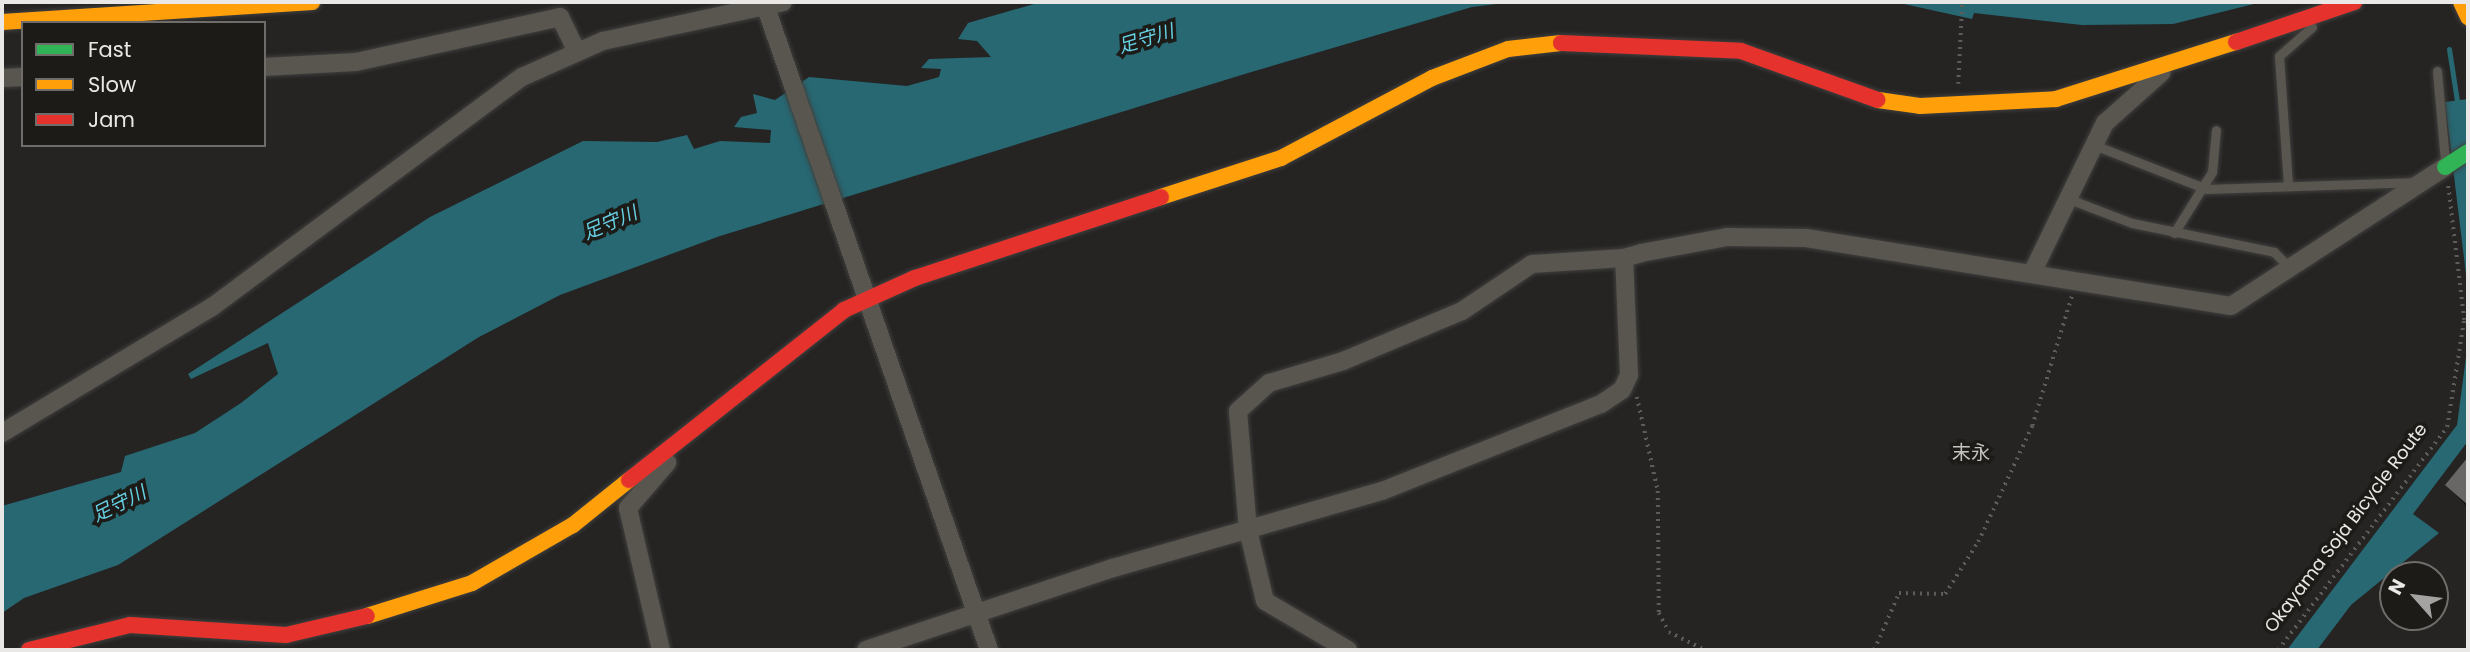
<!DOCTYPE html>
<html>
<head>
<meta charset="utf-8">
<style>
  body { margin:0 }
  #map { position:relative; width:2470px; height:652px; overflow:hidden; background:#252423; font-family:Poppins,"Noto Sans JP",sans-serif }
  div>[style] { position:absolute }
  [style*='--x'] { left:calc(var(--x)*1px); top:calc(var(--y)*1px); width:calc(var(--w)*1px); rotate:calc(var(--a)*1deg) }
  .water>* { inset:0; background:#276872 }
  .shadow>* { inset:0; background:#0007 }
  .stream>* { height:5px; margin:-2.5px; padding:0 2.5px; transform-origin:2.5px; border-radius:2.5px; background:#276872 }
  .building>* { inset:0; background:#686766 }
  .path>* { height:3.5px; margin-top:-1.75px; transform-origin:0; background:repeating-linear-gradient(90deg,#5e5c58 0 2px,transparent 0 7px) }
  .roads { filter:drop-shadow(0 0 2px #403f3e) drop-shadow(0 0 2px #403f3e) }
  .lane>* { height:9px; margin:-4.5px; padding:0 4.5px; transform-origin:4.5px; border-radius:4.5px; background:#595650 }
  .street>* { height:18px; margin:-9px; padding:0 9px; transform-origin:9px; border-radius:9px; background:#595650 }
  .fast>* { height:16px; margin:-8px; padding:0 8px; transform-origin:8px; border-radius:8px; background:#30b455 }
  .slow>* { height:16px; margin:-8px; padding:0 8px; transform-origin:8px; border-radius:8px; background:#ff9f0a }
  .jam>* { height:16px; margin:-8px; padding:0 8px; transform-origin:8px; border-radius:8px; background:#e5322d }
  span { translate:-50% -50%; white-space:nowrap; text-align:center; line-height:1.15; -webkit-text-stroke:7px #1c1b18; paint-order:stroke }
  .street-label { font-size:18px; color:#e9e8e6 }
  .water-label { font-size:19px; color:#66d1e4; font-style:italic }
  .neighbourhood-label { font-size:19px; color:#c4c3bf }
  .frame { position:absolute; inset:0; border:4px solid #e9e8e6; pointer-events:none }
  .legend { position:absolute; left:21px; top:21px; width:245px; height:126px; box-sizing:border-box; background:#1c1b18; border:2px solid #6e6d6a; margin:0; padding:9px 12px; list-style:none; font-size:21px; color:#e9e8e6 }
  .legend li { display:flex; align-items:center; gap:14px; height:35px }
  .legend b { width:35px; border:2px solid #6e6d6a }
  .north { position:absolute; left:2379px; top:561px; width:70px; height:70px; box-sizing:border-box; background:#1c1b18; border:2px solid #6e6d6a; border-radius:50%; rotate:298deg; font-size:19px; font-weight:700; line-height:28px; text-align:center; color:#e9e8e6 }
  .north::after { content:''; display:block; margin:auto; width:24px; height:32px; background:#a4a3a2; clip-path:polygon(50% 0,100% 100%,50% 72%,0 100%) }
</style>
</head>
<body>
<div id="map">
  <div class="water">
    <i style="clip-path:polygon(1041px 2px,1513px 2px,1472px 7px,1248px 73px,720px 236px,560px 295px,479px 337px,118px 565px,24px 598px,2px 613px,2px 506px,121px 472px,125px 456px,195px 433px,241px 403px,278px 374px,268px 343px,191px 379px,188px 374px,430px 217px,583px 141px,657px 142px,687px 135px,694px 149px,720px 141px,770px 143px,771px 130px,734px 127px,741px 117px,757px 113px,753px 94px,775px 100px,809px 77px,907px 86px,939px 77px,941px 69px,921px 68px,929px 59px,991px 57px,977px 41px,958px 39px,968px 23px)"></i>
    <i style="clip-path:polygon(1895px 2px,2262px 2px,2173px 24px,2082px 25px,1974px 13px,1972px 19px)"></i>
    <i style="clip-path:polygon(2468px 99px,2468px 291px,2445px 102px)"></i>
    <i style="clip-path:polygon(2468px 342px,2468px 441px,2413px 514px,2439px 533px,2351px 605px,2317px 650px,2287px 650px,2457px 425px)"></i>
  </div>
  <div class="shadow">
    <i style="clip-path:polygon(2468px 460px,2468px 508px,2447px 485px)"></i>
  </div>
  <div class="stream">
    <i style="--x:2449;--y:49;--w:59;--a:81.2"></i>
  </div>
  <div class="building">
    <i style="clip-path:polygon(2468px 457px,2468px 505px,2445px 485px)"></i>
  </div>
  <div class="path">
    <i style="--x:1958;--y:84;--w:82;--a:-87.2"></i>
    <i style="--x:1637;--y:397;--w:96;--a:77.4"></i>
    <i style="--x:1658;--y:491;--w:122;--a:89.5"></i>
    <i style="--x:1659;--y:613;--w:21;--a:62"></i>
    <i style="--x:1669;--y:632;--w:40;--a:26.6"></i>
    <i style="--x:1874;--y:650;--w:62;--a:-66.3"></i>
    <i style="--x:1899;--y:593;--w:46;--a:1.2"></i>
    <i style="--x:1945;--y:594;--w:62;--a:-57.6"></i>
    <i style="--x:1978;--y:542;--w:128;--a:-65"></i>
    <i style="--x:2032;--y:426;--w:137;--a:-73"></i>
    <i style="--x:2278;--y:650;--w:280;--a:-52.8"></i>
    <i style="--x:2447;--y:427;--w:108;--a:-81"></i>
    <i style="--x:2464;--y:320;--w:135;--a:-96.8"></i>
  </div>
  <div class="roads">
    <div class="lane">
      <i style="--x:2437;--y:71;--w:90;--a:84.9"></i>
      <i style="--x:2094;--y:145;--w:121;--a:21.3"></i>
      <i style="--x:2207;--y:189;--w:213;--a:-1.9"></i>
      <i style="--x:2288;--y:185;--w:129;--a:-94"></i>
      <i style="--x:2279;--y:56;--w:44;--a:-41.3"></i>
      <i style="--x:2069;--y:199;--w:67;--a:20.9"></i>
      <i style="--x:2132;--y:223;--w:145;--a:11.5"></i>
      <i style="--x:2274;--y:252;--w:23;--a:45"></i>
      <i style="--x:2174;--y:233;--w:72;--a:-58.1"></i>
      <i style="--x:2212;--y:172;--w:42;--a:-84.6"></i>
    </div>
    <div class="street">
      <i style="--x:764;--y:2;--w:686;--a:70.85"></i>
      <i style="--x:264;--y:67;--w:92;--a:-3.1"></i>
      <i style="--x:356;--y:62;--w:209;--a:-12.4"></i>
      <i style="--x:560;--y:17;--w:39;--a:64"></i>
      <i style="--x:2;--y:78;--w:21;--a:-3"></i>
      <i style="--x:2033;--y:271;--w:165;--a:-64.1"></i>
      <i style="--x:2105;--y:123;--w:76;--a:-41.8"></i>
      <i style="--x:2;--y:433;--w:245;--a:-31"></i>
      <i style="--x:212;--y:307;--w:386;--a:-36.6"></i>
      <i style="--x:522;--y:77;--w:89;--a:-24"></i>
      <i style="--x:603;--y:41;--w:184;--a:-12.2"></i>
      <i style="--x:661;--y:650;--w:146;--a:-103.1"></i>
      <i style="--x:628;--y:508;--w:60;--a:-49.1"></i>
      <i style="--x:866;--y:650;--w:260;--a:-18.4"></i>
      <i style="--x:1113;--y:568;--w:280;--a:-16"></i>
      <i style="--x:1382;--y:491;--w:236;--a:-21.7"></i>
      <i style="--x:1601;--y:404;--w:25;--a:-34"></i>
      <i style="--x:1622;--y:390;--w:17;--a:-65"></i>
      <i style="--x:1629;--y:375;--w:117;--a:-92.4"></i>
      <i style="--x:1624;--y:258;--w:18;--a:-16"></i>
      <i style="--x:1641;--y:253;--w:87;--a:-10.5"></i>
      <i style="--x:1727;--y:237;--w:79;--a:0.7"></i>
      <i style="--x:1806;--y:238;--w:430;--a:9.1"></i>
      <i style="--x:2231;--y:306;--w:255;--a:-33"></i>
      <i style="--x:1348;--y:650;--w:96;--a:-149.4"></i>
      <i style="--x:1265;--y:601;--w:73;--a:-103.5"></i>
      <i style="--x:1248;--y:530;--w:119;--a:-94.8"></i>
      <i style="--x:1238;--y:411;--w:42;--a:-42.1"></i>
      <i style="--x:1269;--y:383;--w:77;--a:-16.6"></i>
      <i style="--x:1343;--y:361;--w:129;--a:-22.8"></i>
      <i style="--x:1462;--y:311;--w:84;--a:-33.9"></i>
      <i style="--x:1532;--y:264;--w:92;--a:-3.7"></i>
    </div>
    <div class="fast">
      <i style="--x:2445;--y:167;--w:27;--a:-33"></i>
    </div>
    <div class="slow">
      <i style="--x:2461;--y:2;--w:17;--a:65"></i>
      <i style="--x:2;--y:22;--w:311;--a:-3.7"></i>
      <i style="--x:1878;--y:100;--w:42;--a:8.1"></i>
      <i style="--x:1920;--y:106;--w:136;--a:-2.9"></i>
      <i style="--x:2056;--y:99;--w:189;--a:-17.6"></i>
      <i style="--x:1161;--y:197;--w:126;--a:-18"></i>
      <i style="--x:1281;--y:158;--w:171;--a:-27.9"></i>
      <i style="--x:1432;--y:78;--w:81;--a:-20.9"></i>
      <i style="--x:1508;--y:49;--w:53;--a:-6.5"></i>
      <i style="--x:367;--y:616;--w:110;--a:-17.4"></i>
      <i style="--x:472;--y:583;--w:116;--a:-29.9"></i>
      <i style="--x:573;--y:525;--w:72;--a:-38.8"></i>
    </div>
    <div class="jam">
      <i style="--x:2236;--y:42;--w:125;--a:-18.7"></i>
      <i style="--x:1561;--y:43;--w:180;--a:2.5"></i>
      <i style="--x:1741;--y:51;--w:145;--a:19.7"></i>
      <i style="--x:629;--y:480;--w:274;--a:-38.3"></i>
      <i style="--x:844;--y:310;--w:78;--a:-24.3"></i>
      <i style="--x:915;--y:278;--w:259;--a:-18.2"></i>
      <i style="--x:29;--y:650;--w:104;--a:-13.9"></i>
      <i style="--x:130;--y:625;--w:156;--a:3.7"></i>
      <i style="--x:286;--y:635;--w:83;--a:-13.2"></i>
    </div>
  </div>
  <div class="street-label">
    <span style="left:2346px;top:528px;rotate:-53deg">Okayama Soja Bicycle Route</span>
  </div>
  <div class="water-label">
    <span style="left:1146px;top:39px;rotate:-17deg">足守川</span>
    <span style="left:610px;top:223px;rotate:-23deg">足守川</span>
    <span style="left:119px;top:504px;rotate:-26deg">足守川</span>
  </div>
  <div class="neighbourhood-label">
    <span style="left:1971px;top:453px">末永</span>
  </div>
  <div class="frame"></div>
  <ul class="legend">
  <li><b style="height:9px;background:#30b455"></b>Fast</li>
  <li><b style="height:9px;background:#ff9f0a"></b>Slow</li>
  <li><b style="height:9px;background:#e5322d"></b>Jam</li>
  </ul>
  <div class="north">N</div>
</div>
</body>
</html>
